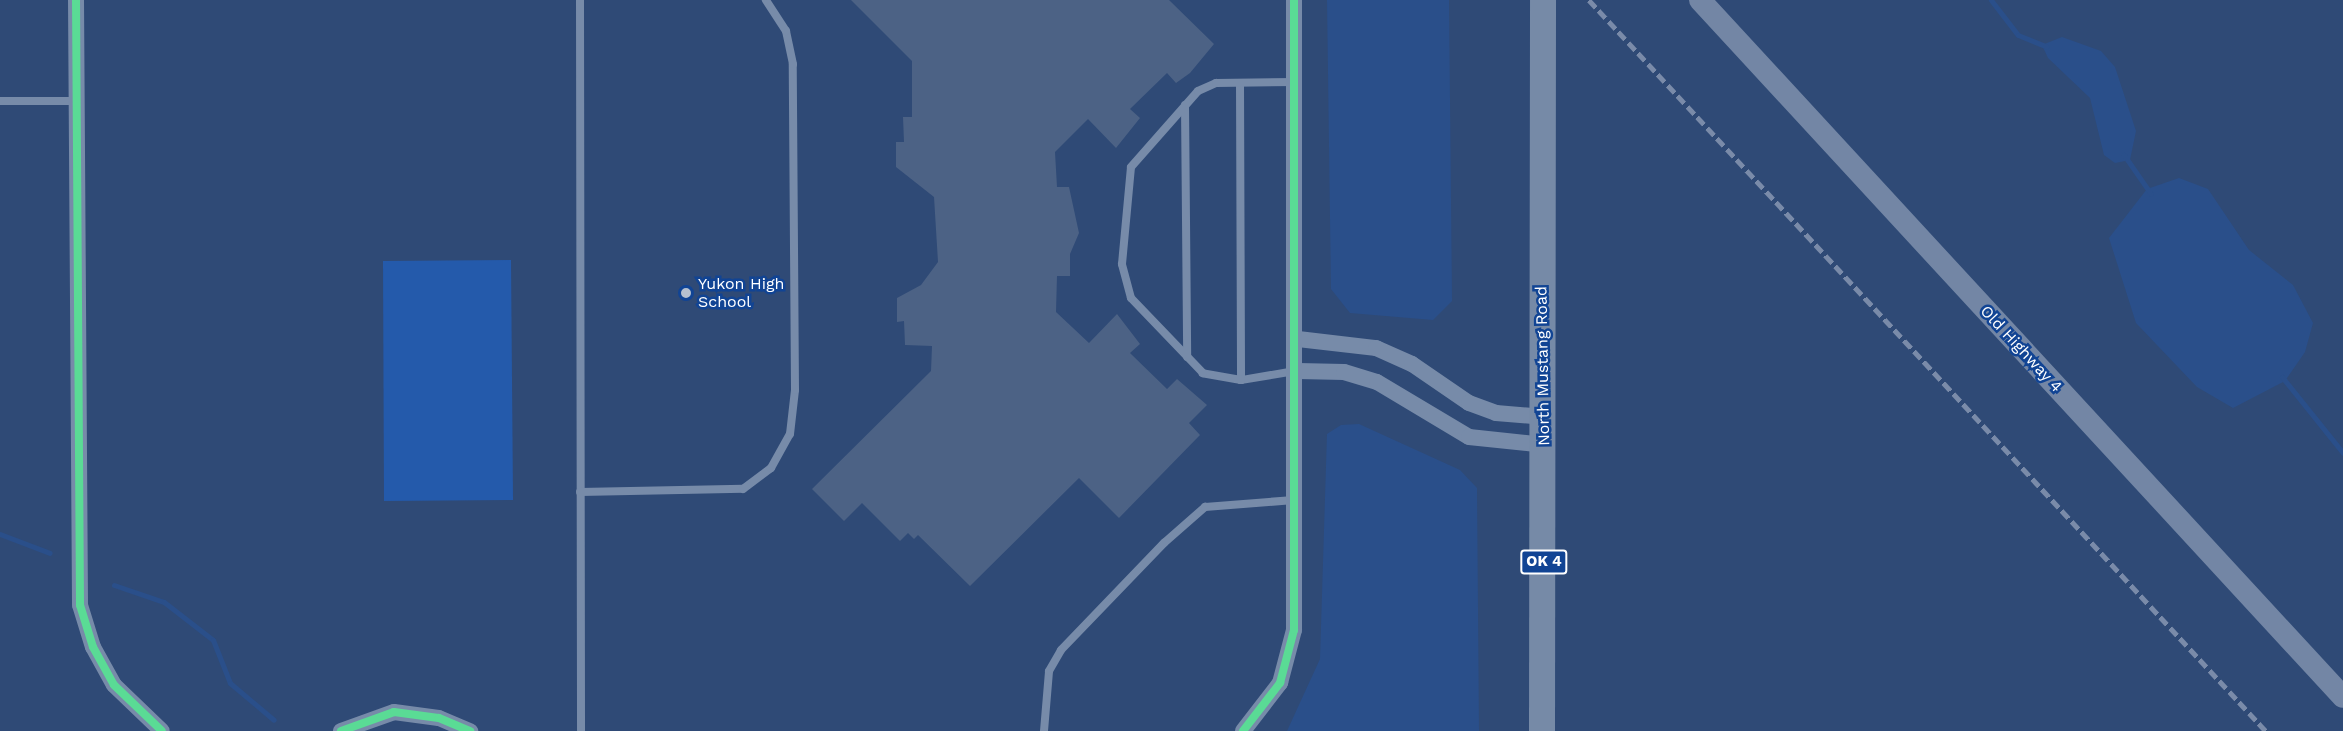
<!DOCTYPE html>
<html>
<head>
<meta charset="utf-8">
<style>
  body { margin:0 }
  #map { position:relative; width:2343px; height:731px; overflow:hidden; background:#2f4a76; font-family:"Work Sans",sans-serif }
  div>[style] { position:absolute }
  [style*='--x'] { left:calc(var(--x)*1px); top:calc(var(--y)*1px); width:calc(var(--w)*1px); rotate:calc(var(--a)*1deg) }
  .green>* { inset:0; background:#245aab }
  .water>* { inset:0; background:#2a4f8a }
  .stream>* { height:5px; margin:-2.5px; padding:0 2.5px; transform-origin:2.5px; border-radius:2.5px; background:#2a4f8a }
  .building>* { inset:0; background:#4c6285 }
  .lane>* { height:8px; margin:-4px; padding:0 4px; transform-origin:4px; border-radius:4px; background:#778ba9 }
  .street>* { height:16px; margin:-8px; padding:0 8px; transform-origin:8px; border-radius:8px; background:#778ba9 }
  .secondary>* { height:22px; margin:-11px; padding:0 11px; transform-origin:11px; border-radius:11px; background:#7386a5 }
  .primary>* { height:26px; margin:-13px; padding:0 13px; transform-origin:13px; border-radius:13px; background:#768aa7 }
  .rail>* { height:4.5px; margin-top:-2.25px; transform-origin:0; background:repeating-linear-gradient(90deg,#7a8ba9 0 10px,transparent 0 14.5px) }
  .cycleway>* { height:8px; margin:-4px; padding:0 4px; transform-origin:4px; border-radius:4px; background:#5adb95 }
  .dots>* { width:16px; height:16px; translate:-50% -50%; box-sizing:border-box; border:3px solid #114494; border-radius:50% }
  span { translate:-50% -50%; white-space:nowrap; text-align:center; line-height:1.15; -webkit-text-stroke:5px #114494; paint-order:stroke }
  .shield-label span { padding:2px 4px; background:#114494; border:2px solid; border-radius:4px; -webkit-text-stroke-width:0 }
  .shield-label { font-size:15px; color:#fff; font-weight:700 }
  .poi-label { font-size:16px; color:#fff }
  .left { translate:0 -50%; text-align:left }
  .street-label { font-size:16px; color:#fff }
</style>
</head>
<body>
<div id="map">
  <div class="green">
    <i style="clip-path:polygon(511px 260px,513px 500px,384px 501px,383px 261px)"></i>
  </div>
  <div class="water">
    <i style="clip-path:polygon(1327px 0,1449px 0,1452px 301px,1433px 320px,1350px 313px,1331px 289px)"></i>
    <i style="clip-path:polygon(2062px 37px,2101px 51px,2115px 67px,2136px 131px,2130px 160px,2115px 163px,2104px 155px,2090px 98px,2048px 58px,2042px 45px)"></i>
    <i style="clip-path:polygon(2179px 178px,2208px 189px,2249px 250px,2293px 285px,2313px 323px,2305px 352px,2285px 381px,2233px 408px,2197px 387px,2136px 323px,2109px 238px,2147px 189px)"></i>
    <i style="clip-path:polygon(1359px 424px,1460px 470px,1477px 488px,1479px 731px,1287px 731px,1320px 659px,1327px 434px,1341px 425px)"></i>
  </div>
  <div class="stream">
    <i style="--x:1991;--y:0;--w:44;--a:52.4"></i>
    <i style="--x:2018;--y:35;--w:31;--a:22"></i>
    <i style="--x:2124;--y:155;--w:47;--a:55.3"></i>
    <i style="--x:2282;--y:377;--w:97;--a:51.2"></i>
    <i style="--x:0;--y:534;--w:53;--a:20.8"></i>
    <i style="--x:114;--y:585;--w:53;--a:18.8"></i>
    <i style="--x:164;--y:602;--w:62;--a:37.8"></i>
    <i style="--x:213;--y:640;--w:46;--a:68.4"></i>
    <i style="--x:230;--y:683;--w:57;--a:40.1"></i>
  </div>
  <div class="building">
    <i style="clip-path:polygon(851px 0,1169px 0,1214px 44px,1190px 73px,1176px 83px,1167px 73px,1130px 109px,1140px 118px,1116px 148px,1088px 119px,1055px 152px,1057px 187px,1069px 187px,1079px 233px,1070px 254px,1070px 276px,1057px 276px,1056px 312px,1089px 343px,1117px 314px,1140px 344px,1130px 353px,1167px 389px,1177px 379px,1207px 405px,1189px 423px,1200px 435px,1119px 518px,1079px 478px,970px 586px,918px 535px,914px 539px,908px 533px,900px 541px,862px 503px,844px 521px,812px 489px,931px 371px,932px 346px,905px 345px,904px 321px,897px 322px,897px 298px,921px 285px,938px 262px,934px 197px,896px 167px,896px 142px,904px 142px,903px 117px,912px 117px,912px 61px)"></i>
  </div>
  <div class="lane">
    <i style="--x:580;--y:0;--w:731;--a:89.92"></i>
    <i style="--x:1240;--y:83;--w:297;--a:89.8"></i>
    <i style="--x:0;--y:101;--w:76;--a:0"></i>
    <i style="--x:1185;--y:105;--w:252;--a:89.5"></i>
    <i style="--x:1295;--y:371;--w:55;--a:170.5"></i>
    <i style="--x:1241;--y:380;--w:39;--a:-170"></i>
    <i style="--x:1203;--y:373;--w:104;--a:-133.8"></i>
    <i style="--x:1131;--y:298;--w:35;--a:-105"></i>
    <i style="--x:1122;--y:264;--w:97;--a:-84.7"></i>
    <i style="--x:1131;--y:167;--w:101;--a:-48.6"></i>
    <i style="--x:1198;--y:91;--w:20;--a:-24"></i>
    <i style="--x:1216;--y:83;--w:79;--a:-0.7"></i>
    <i style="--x:580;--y:492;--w:163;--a:-1.1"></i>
    <i style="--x:743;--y:489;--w:35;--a:-37"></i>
    <i style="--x:771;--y:468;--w:39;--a:-61"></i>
    <i style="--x:790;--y:434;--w:44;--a:-83.5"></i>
    <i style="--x:795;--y:390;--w:326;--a:-90.4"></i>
    <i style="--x:793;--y:64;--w:34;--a:-102"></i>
    <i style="--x:786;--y:31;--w:37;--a:-123"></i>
    <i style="--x:1044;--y:731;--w:60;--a:-85.2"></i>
    <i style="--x:1049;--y:671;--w:24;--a:-60"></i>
    <i style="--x:1061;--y:650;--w:149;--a:-46.1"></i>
    <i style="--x:1164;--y:543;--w:55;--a:-41.3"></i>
    <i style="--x:1205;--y:507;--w:89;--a:-4.5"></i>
  </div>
  <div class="street">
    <i style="--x:76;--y:0;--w:605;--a:89.62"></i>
    <i style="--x:80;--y:605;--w:44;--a:72.8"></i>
    <i style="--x:93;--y:647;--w:43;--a:61.1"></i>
    <i style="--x:114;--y:685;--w:66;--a:43.8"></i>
    <i style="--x:1298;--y:339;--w:79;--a:6.6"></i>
    <i style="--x:1376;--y:348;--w:39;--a:24"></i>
    <i style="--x:1412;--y:364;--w:69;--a:34.4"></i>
    <i style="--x:1469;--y:403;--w:29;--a:20"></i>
    <i style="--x:1496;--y:413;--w:49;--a:4.7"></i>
    <i style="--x:1298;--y:371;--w:46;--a:1.2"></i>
    <i style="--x:1344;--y:372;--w:34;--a:17"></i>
    <i style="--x:1377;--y:382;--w:107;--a:30.9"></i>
    <i style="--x:1469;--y:437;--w:76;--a:6"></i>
    <i style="--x:341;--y:731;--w:56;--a:-19.7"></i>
    <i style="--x:394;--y:712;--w:45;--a:7.6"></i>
    <i style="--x:439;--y:718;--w:34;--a:23"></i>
    <i style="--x:1243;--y:731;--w:61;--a:-52.4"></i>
    <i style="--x:1280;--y:683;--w:55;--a:-75.2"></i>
    <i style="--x:1294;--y:630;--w:630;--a:-90"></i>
  </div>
  <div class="secondary">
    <i style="--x:1700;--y:0;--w:948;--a:47.31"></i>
  </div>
  <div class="primary">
    <i style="--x:1542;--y:731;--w:731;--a:-89.92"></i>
  </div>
  <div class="rail">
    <i style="--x:1589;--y:0;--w:996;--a:47.2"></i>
  </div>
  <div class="cycleway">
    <i style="--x:76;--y:0;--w:605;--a:89.62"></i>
    <i style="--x:80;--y:605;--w:44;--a:72.8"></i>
    <i style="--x:93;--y:647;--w:43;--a:61.1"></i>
    <i style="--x:114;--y:685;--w:66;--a:43.8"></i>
    <i style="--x:341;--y:731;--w:56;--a:-19.7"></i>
    <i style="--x:394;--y:712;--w:45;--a:7.6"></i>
    <i style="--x:439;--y:718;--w:34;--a:23"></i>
    <i style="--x:1243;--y:731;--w:61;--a:-52.4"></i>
    <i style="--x:1280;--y:683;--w:55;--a:-75.2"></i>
    <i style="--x:1294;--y:630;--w:630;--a:-90"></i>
  </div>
  <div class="dots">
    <i style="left:686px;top:293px;background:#b6c0cf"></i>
  </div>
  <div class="shield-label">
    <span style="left:1544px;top:562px">OK 4</span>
  </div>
  <div class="poi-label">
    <span class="left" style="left:698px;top:293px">Yukon High<br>School</span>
  </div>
  <div class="street-label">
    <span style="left:2021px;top:349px;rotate:47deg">Old Highway 4</span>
    <span style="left:1543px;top:366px;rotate:-91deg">North Mustang Road</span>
  </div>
</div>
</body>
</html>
